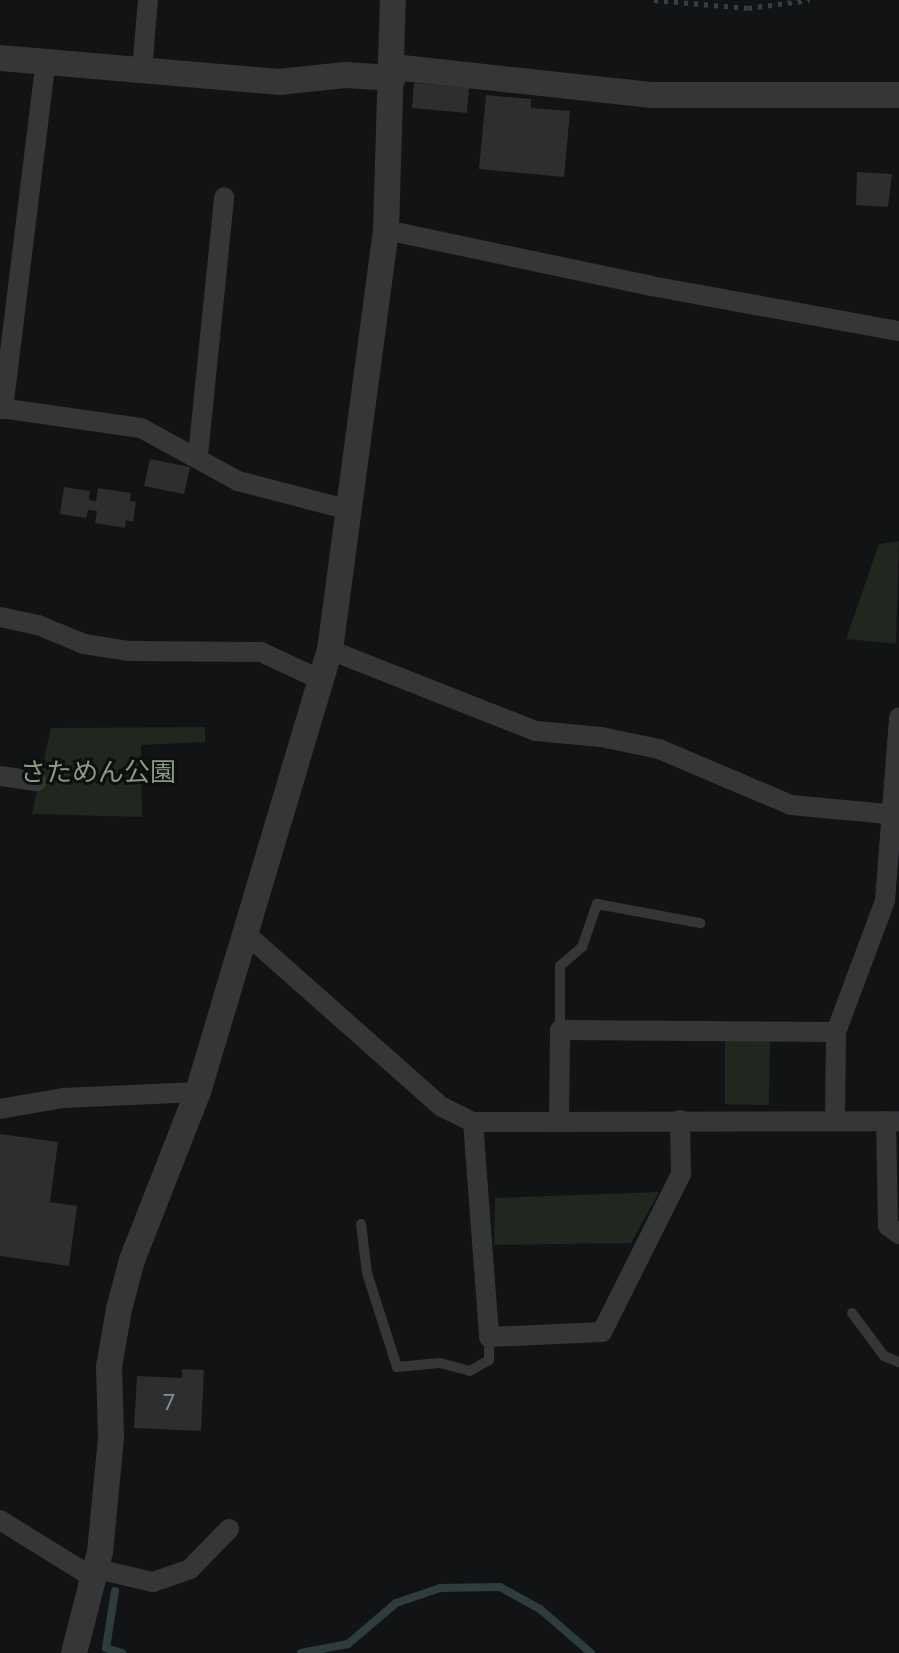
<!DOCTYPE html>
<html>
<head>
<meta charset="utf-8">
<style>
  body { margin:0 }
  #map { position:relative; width:899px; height:1653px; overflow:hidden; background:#121314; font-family:Roboto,"Noto Sans JP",sans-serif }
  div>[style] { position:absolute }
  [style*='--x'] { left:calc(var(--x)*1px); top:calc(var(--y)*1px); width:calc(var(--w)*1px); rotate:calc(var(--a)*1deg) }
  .green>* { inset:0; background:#21261f }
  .stream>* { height:8px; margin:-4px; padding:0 4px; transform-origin:4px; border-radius:4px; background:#2f3c3d }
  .building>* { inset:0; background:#2d2e30 }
  .path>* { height:5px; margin-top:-2.5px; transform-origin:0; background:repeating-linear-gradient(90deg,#3a3d3f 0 4px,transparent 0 10px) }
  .service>* { height:10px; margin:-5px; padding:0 5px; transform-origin:5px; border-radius:5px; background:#343638 }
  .minor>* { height:20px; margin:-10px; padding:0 10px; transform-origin:10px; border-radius:10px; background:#343638 }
  .tertiary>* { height:26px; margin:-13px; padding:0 13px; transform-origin:13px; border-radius:13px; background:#343638 }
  span { translate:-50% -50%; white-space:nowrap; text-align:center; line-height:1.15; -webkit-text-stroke:6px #0d0e0f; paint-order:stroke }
  .number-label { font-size:22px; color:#878f92 }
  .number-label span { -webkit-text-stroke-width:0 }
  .park-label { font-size:26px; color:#889c7e }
</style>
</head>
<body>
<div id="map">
  <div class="green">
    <i style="clip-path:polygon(899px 541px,896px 644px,846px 639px,879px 544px)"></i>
    <i style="clip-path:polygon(205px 727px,205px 742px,141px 745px,142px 817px,32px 814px,51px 728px)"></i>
    <i style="clip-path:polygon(725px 1040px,770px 1041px,769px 1105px,725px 1104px)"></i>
    <i style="clip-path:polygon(659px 1192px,631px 1243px,494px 1245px,495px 1198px)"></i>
  </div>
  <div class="stream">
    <i style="--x:115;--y:1591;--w:58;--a:99"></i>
    <i style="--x:106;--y:1648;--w:17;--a:17"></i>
    <i style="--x:301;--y:1653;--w:48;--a:-10.8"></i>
    <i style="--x:348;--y:1644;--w:63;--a:-40.5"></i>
    <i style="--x:396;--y:1603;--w:46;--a:-18.8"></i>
    <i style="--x:440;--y:1588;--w:60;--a:-1"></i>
    <i style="--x:500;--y:1587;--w:46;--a:28.8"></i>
    <i style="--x:540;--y:1609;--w:67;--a:40.8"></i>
  </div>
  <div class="building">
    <i style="clip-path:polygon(414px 83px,469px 88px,467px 113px,412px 108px)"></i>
    <i style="clip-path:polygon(486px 95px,531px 99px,531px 108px,570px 111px,564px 177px,479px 169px)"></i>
    <i style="clip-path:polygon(857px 172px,892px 174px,888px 207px,856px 205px)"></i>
    <i style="clip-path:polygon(150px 459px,190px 467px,184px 494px,144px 486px)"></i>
    <i style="clip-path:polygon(64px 487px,90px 491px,89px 500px,96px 501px,98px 488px,131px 493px,130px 501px,136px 502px,133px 522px,126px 520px,125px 528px,95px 523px,97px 511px,88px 510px,86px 518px,60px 514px)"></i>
    <i style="clip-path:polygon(0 1134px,58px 1142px,50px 1202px,77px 1206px,69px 1266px,0 1256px)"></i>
    <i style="clip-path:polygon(182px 1369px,204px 1370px,201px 1431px,134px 1428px,137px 1376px,182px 1378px)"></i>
  </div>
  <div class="path">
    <i style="--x:654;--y:0;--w:94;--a:4.9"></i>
    <i style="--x:748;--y:8;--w:62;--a:-7.5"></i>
  </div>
  <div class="service">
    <i style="--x:560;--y:1030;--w:64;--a:-90"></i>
    <i style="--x:560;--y:966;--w:29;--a:-41"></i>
    <i style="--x:582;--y:947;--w:46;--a:-70.8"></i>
    <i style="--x:597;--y:904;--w:105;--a:10.5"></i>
    <i style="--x:361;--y:1224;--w:49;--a:83"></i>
    <i style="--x:367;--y:1273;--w:99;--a:72.3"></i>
    <i style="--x:397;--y:1367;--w:43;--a:-5.3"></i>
    <i style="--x:440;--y:1363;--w:31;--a:15"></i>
    <i style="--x:470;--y:1371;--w:22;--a:-30"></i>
    <i style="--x:489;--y:1360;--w:23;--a:-90"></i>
    <i style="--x:852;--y:1313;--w:54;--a:53.3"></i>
    <i style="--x:884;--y:1356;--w:16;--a:22"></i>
  </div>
  <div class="minor">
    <i style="--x:142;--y:71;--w:71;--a:-85.2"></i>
    <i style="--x:386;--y:230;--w:271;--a:11.9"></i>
    <i style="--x:651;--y:286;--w:252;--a:10.3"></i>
    <i style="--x:0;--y:408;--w:142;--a:8.1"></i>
    <i style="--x:141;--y:428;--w:111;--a:28.7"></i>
    <i style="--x:238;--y:481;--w:115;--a:14.6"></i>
    <i style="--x:3;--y:409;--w:351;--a:-83"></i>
    <i style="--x:198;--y:455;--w:259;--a:-84.2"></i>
    <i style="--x:0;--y:617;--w:39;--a:12"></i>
    <i style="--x:38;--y:625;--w:50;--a:22.4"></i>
    <i style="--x:84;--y:644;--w:46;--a:8.8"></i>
    <i style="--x:129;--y:651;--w:132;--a:0.4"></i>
    <i style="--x:261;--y:652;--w:66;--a:25"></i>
    <i style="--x:330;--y:650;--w:221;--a:21.5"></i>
    <i style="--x:536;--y:731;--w:65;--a:5.3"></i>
    <i style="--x:601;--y:737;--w:59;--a:11.7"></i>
    <i style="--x:659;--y:749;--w:143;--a:23"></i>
    <i style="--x:791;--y:805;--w:97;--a:5.3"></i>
    <i style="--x:0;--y:776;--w:37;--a:8"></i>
    <i style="--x:245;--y:933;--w:263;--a:41.5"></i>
    <i style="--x:442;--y:1107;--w:34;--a:26"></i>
    <i style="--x:473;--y:1122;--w:426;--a:-0.1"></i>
    <i style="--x:0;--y:1109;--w:64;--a:-9.9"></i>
    <i style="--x:63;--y:1098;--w:135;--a:-2.5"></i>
    <i style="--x:559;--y:1118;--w:88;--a:-89.3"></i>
    <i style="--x:560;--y:1030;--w:276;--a:0.4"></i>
    <i style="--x:835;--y:1119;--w:87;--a:-89.3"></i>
    <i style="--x:836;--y:1032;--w:140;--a:-69.5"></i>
    <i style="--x:885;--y:901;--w:184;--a:-85.6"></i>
    <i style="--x:886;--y:1121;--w:105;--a:88.9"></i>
    <i style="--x:888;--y:1226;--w:14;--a:36"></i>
    <i style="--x:473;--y:1122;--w:216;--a:85.7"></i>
    <i style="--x:489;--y:1337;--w:113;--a:-2.5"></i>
    <i style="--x:602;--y:1332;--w:177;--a:-63.4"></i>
    <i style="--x:681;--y:1174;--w:54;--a:-91.1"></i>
    <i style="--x:0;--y:1520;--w:112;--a:31.8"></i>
    <i style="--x:97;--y:1569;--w:57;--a:13.1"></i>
    <i style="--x:153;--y:1582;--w:39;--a:-19"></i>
    <i style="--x:190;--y:1569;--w:56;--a:-45.7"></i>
  </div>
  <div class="tertiary">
    <i style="--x:0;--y:58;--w:280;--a:4.9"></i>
    <i style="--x:279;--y:82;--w:66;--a:-6.1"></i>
    <i style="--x:345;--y:75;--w:48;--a:3.6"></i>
    <i style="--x:393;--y:67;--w:261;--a:6.2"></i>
    <i style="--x:652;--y:95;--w:247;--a:0"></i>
    <i style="--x:74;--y:1653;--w:104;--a:-75.6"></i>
    <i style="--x:100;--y:1552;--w:116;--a:-84.5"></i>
    <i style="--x:111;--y:1437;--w:70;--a:-91.6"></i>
    <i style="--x:109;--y:1367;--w:59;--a:-80.2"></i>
    <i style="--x:119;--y:1309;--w:51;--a:-75.1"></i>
    <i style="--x:132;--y:1260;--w:180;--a:-68.6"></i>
    <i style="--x:198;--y:1092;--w:461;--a:-73.4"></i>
    <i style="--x:330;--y:650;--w:424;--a:-82.4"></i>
    <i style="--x:386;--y:230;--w:230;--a:-88.3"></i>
  </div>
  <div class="number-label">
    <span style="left:169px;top:1403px">7</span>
  </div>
  <div class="park-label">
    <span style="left:98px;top:773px">さためん公園</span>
  </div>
</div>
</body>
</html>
